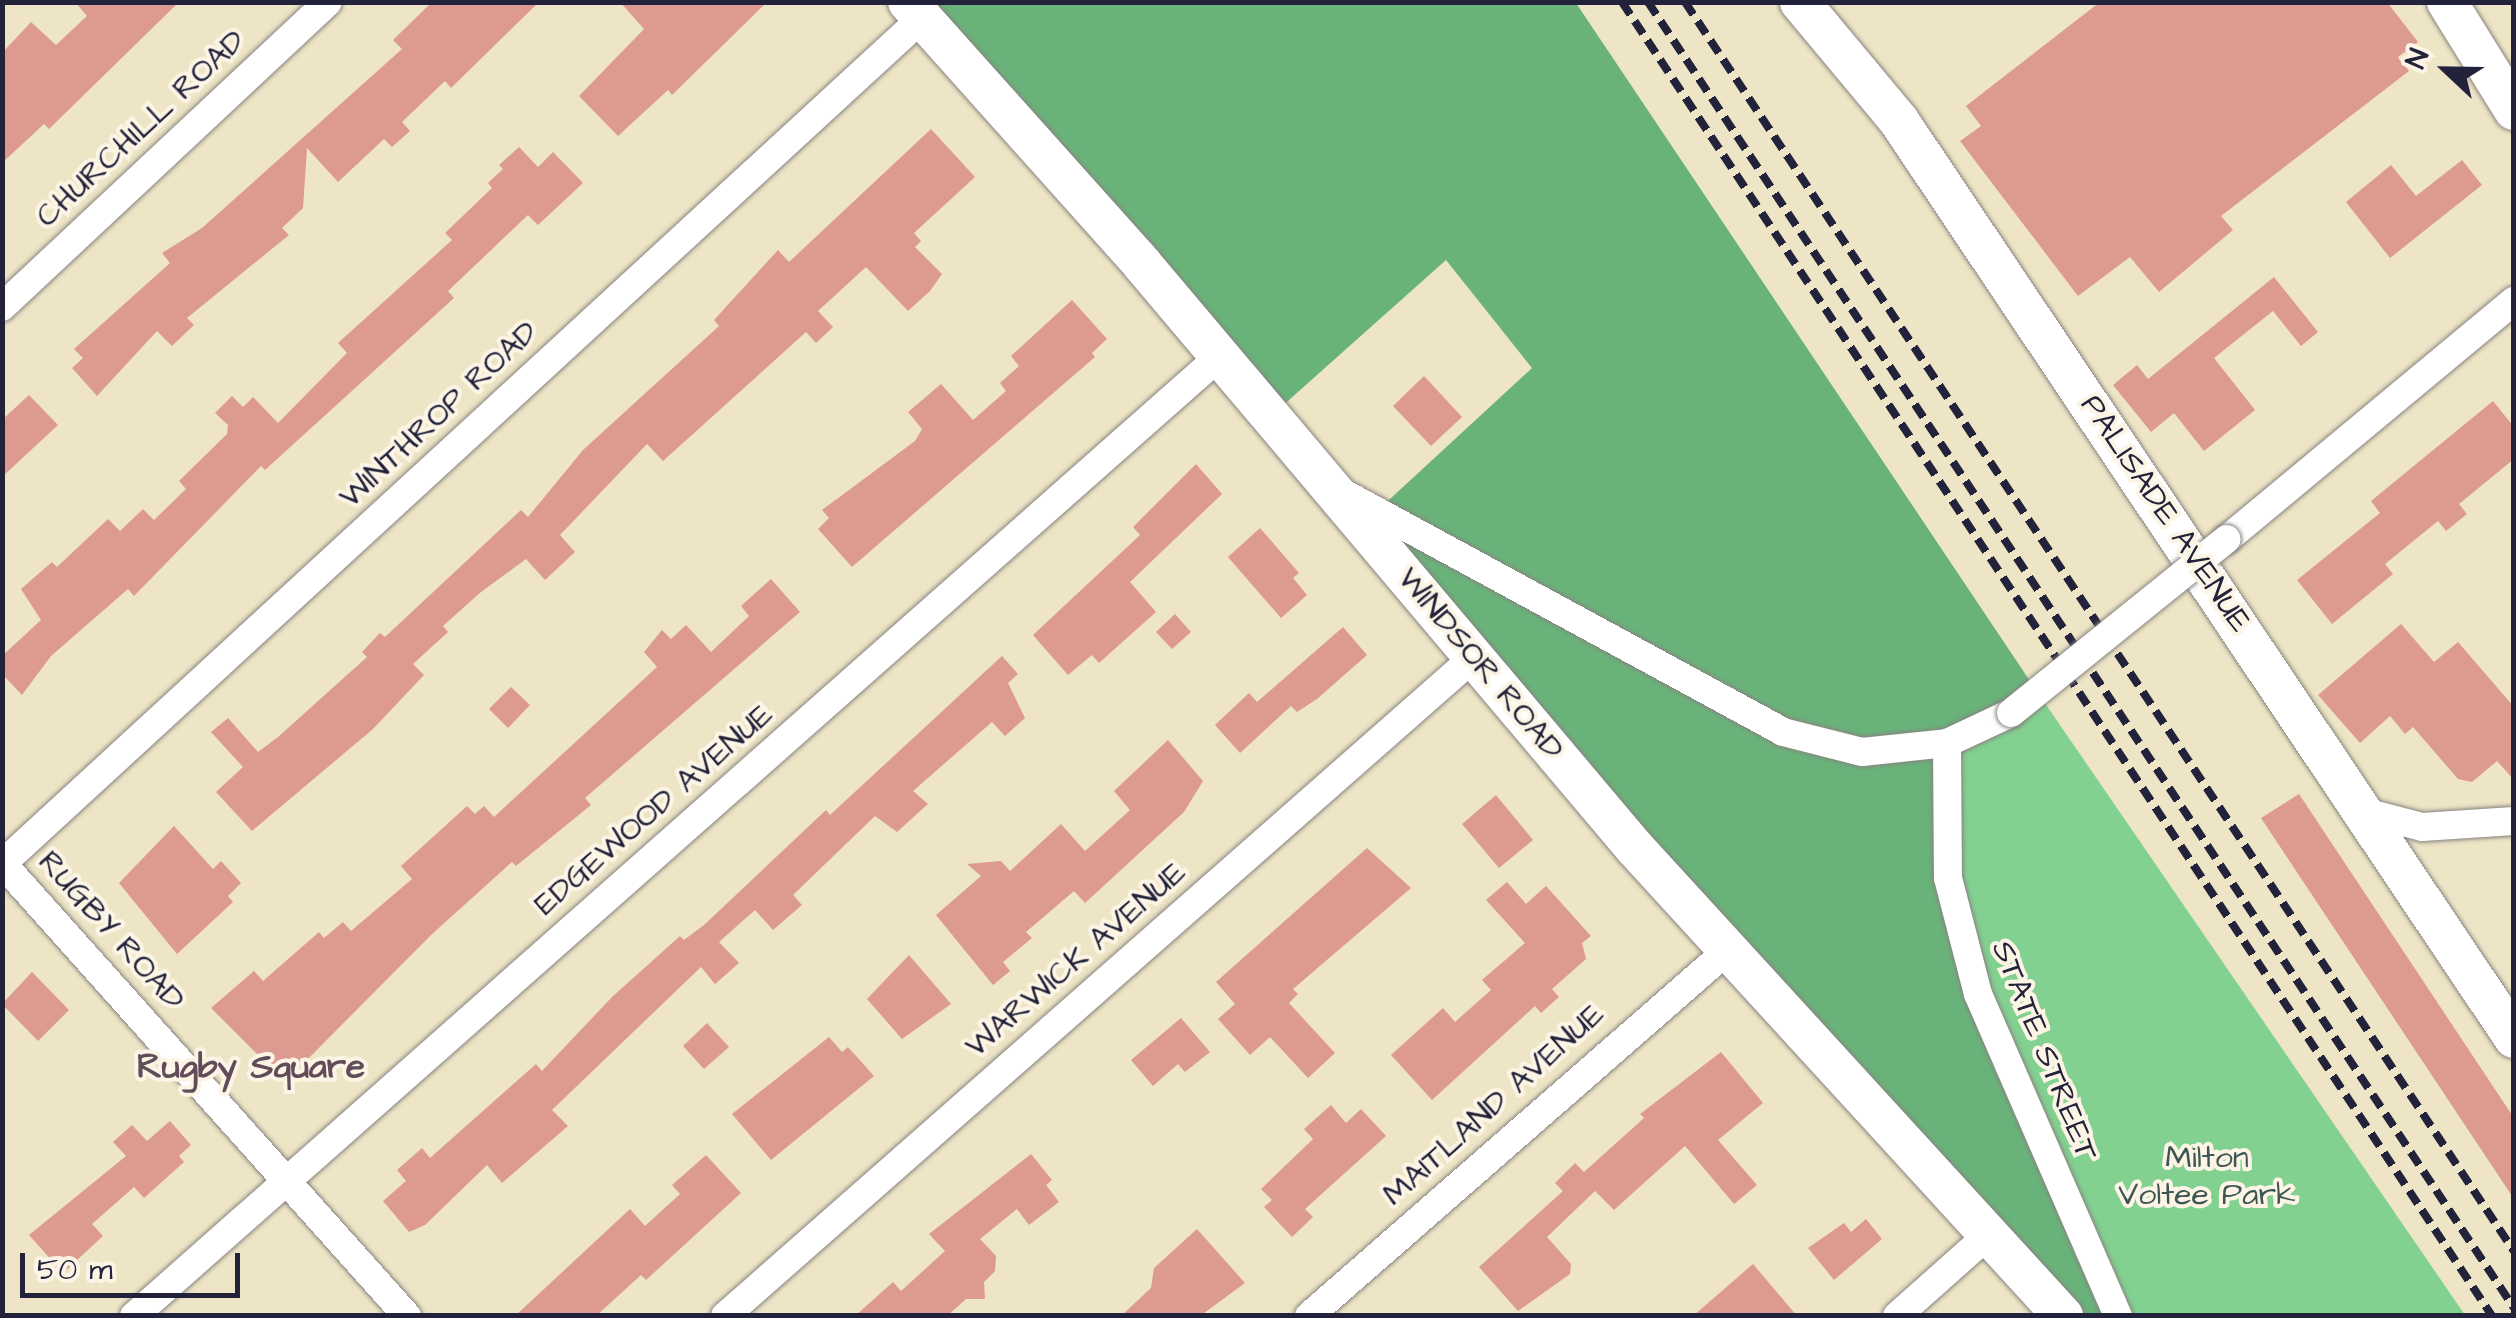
<!DOCTYPE html>
<html>
<head>
<meta charset="utf-8">
<style>
  body { margin:0 }
  #map { position:relative; width:2516px; height:1318px; overflow:hidden; background:#eee5c6; font-family:"Architects Daughter",sans-serif }
  div>[style] { position:absolute }
  [style*='--x'] { left:calc(var(--x)*1px); top:calc(var(--y)*1px); width:calc(var(--w)*1px); rotate:calc(var(--a)*1deg) }
  .green>* { inset:0; background:#82d190 }
  .forest>* { inset:0; background:#69b37a }
  .building>* { inset:0; background:#dd9a90 }
  .roads { filter:drop-shadow(0 0 2px #888480) drop-shadow(0 0 2px #888480) }
  .street>* { height:28px; margin:-14px; padding:0 14px; transform-origin:14px; border-radius:14px; background:#fff }
  .secondary>* { height:40px; margin:-20px; padding:0 20px; transform-origin:20px; border-radius:20px; background:#fff }
  .rail>* { height:8px; margin-top:-4px; transform-origin:0; background:repeating-linear-gradient(90deg,#22223b 0 15px,transparent 0 23px) }
  .bridges { filter:drop-shadow(0 0 2px #888480) drop-shadow(0 0 2px #888480) }
  .street-bridge>* { height:28px; margin:-14px; padding:0 14px; transform-origin:14px; border-radius:14px; background:#fff }
  span { translate:-50% -50%; white-space:nowrap; text-align:center; line-height:1.15; -webkit-text-stroke:8px #fcf5e5; paint-order:stroke }
  .street-label { font-size:32px; color:#22223b }
  .park-label { font-size:32px; color:#3f5754 }
  .neighbourhood-label { font-size:35px; color:#634c59; font-weight:700 }
  .frame { position:absolute; inset:0; border:5px solid #22223b; pointer-events:none }
  .north { position:absolute; left:2396px; top:20px; width:100px; height:100px; -webkit-text-stroke:8px #fcf5e5; paint-order:stroke; rotate:292deg; font-size:28px; font-weight:700; line-height:40px; text-align:center; color:#22223b }
  .north::after { content:''; display:block; margin:auto; width:35px; height:45px; background:#22223b; clip-path:polygon(50% 0,100% 100%,50% 72%,0 100%) }
  .scale { position:absolute; left:20px; top:1253px; width:220px; height:45px; box-sizing:border-box; border:5px solid #22223b; border-top:0; padding-left:12px; font-size:30px; line-height:35px; white-space:nowrap; color:#22223b; -webkit-text-stroke:8px #fcf5e5; paint-order:stroke }
</style>
</head>
<body>
<div id="map">
  <div class="green">
    <i style="clip-path:polygon(2038px 693px,2465px 1315px,2119px 1315px,1934px 880px,1946px 767px)"></i>
  </div>
  <div class="forest">
    <i style="clip-path:polygon(909px 3px,1576px 3px,2038px 693px,1946px 767px,1934px 880px,2119px 1315px,2063px 1315px,1634px 847px,1377px 511px,1532px 368px,1446px 260px,1271px 416px)"></i>
  </div>
  <div class="building">
    <i style="clip-path:polygon(75px 2px,179px 2px,49px 129px,44px 124px,2px 163px,2px 53px,31px 22px,56px 45px,87px 16px)"></i>
    <i style="clip-path:polygon(432px 2px,539px 2px,451px 88px,445px 81px,402px 122px,410px 131px,392px 147px,384px 139px,338px 182px,307px 148px,303px 208px,282px 228px,289px 235px,187px 318px,194px 325px,172px 346px,157px 331px,97px 396px,72px 368px,83px 358px,74px 349px,170px 263px,162px 253px,202px 228px,402px 49px,393px 40px)"></i>
    <i style="clip-path:polygon(620px 2px,767px 2px,672px 95px,668px 90px,618px 136px,579px 96px,644px 29px)"></i>
    <i style="clip-path:polygon(2100px 2px,2387px 2px,2418px 42px,2398px 57px,2409px 71px,2221px 216px,2233px 230px,2159px 292px,2130px 257px,2078px 296px,1960px 141px,1981px 126px,1966px 106px)"></i>
    <i style="clip-path:polygon(931px 129px,975px 177px,914px 233px,921px 241px,915px 247px,942px 274px,930px 291px,908px 311px,866px 267px,818px 311px,833px 327px,816px 343px,806px 332px,663px 461px,647px 444px,560px 535px,575px 552px,545px 580px,526px 559px,481px 592px,443px 626px,448px 632px,413px 664px,424px 675px,373px 729px,252px 831px,216px 792px,243px 767px,211px 732px,228px 718px,258px 752px,278px 737px,367px 657px,362px 652px,380px 633px,385px 637px,521px 510px,528px 517px,583px 450px,719px 326px,714px 320px,778px 250px,789px 262px)"></i>
    <i style="clip-path:polygon(519px 147px,538px 167px,553px 152px,583px 183px,538px 225px,528px 215px,448px 291px,454px 298px,265px 470px,261px 466px,134px 596px,128px 589px,51px 656px,22px 695px,2px 674px,2px 656px,41px 620px,21px 589px,52px 562px,57px 567px,108px 519px,120px 531px,143px 509px,154px 520px,186px 489px,179px 481px,227px 434px,228px 425px,215px 413px,232px 396px,243px 407px,253px 397px,278px 423px,347px 353px,338px 343px,452px 240px,445px 233px,492px 188px,488px 183px,503px 169px,499px 165px)"></i>
    <i style="clip-path:polygon(2462px 160px,2482px 185px,2390px 258px,2346px 202px,2391px 165px,2416px 196px)"></i>
    <i style="clip-path:polygon(2274px 277px,2318px 332px,2301px 346px,2273px 311px,2214px 358px,2255px 410px,2204px 451px,2174px 413px,2151px 432px,2113px 385px,2137px 365px,2148px 379px)"></i>
    <i style="clip-path:polygon(1072px 300px,1107px 339px,1092px 353px,1095px 357px,852px 567px,818px 529px,829px 518px,822px 510px,915px 441px,922px 429px,908px 412px,941px 384px,973px 420px,1006px 391px,1000px 383px,1019px 366px,1011px 356px)"></i>
    <i style="clip-path:polygon(1424px 376px,1462px 417px,1431px 446px,1393px 406px)"></i>
    <i style="clip-path:polygon(29px 395px,58px 425px,2px 477px,2px 420px)"></i>
    <i style="clip-path:polygon(2493px 401px,2514px 427px,2514px 459px,2459px 504px,2467px 514px,2446px 531px,2438px 521px,2385px 564px,2393px 574px,2332px 624px,2297px 580px,2380px 513px,2371px 501px)"></i>
    <i style="clip-path:polygon(1196px 464px,1222px 494px,1130px 582px,1156px 612px,1099px 663px,1092px 655px,1068px 675px,1033px 635px,1140px 535px,1133px 527px)"></i>
    <i style="clip-path:polygon(1260px 528px,1299px 573px,1293px 578px,1307px 595px,1281px 618px,1228px 557px)"></i>
    <i style="clip-path:polygon(771px 579px,800px 612px,585px 798px,591px 805px,516px 866px,512px 862px,431px 935px,285px 1082px,211px 1008px,254px 971px,263px 981px,319px 932px,324px 938px,343px 922px,351px 931px,412px 879px,401px 866px,467px 806px,475px 814px,484px 806px,494px 817px,657px 667px,644px 652px,662px 630px,671px 639px,686px 625px,711px 652px,749px 616px,741px 606px)"></i>
    <i style="clip-path:polygon(1175px 614px,1191px 632px,1172px 649px,1156px 632px)"></i>
    <i style="clip-path:polygon(2401px 624px,2434px 662px,2458px 642px,2514px 707px,2514px 780px,2497px 761px,2472px 782px,2458px 779px,2413px 727px,2405px 734px,2390px 716px,2360px 743px,2318px 695px)"></i>
    <i style="clip-path:polygon(1343px 627px,1367px 655px,1317px 699px,1297px 712px,1291px 706px,1240px 753px,1215px 725px,1249px 693px,1257px 702px)"></i>
    <i style="clip-path:polygon(1002px 656px,1018px 674px,1008px 683px,1025px 718px,1005px 736px,992px 722px,913px 791px,928px 804px,897px 832px,875px 816px,793px 895px,802px 905px,773px 930px,755px 910px,719px 942px,739px 963px,715px 984px,701px 967px,552px 1110px,568px 1126px,502px 1183px,487px 1165px,425px 1225px,409px 1232px,383px 1201px,406px 1181px,397px 1170px,422px 1148px,430px 1158px,536px 1064px,542px 1071px,612px 997px,680px 936px,684px 940px,704px 925px,826px 810px,830px 815px)"></i>
    <i style="clip-path:polygon(511px 687px,530px 705px,508px 728px,489px 709px)"></i>
    <i style="clip-path:polygon(1168px 740px,1203px 781px,1184px 812px,1085px 903px,1074px 891px,1026px 932px,1032px 938px,1003px 962px,1010px 971px,993px 985px,936px 915px,981px 876px,967px 864px,1001px 861px,1010px 871px,1061px 824px,1085px 851px,1130px 810px,1114px 791px)"></i>
    <i style="clip-path:polygon(2299px 794px,2514px 1118px,2514px 1199px,2261px 818px)"></i>
    <i style="clip-path:polygon(1496px 795px,1533px 840px,1499px 868px,1462px 824px)"></i>
    <i style="clip-path:polygon(174px 826px,213px 869px,221px 861px,241px 883px,228px 896px,233px 902px,177px 954px,119px 883px)"></i>
    <i style="clip-path:polygon(1367px 848px,1411px 888px,1293px 989px,1298px 994px,1289px 1003px,1335px 1053px,1308px 1078px,1270px 1037px,1250px 1055px,1218px 1019px,1235px 1004px,1216px 982px)"></i>
    <i style="clip-path:polygon(1507px 882px,1526px 904px,1546px 886px,1591px 936px,1582px 943px,1586px 959px,1552px 989px,1559px 997px,1541px 1013px,1535px 1006px,1432px 1100px,1391px 1055px,1443px 1008px,1455px 1022px,1491px 990px,1482px 980px,1525px 943px,1486px 900px)"></i>
    <i style="clip-path:polygon(909px 955px,951px 1004px,902px 1039px,867px 999px)"></i>
    <i style="clip-path:polygon(32px 972px,69px 1010px,38px 1041px,2px 1004px)"></i>
    <i style="clip-path:polygon(1181px 1018px,1210px 1052px,1185px 1072px,1178px 1064px,1153px 1086px,1131px 1060px)"></i>
    <i style="clip-path:polygon(707px 1023px,729px 1047px,704px 1069px,683px 1046px)"></i>
    <i style="clip-path:polygon(829px 1037px,842px 1052px,848px 1047px,874px 1076px,771px 1160px,732px 1114px)"></i>
    <i style="clip-path:polygon(1721px 1052px,1763px 1103px,1718px 1140px,1757px 1185px,1734px 1204px,1685px 1146px,1614px 1210px,1595px 1191px,1547px 1237px,1571px 1264px,1570px 1274px,1518px 1311px,1479px 1267px,1563px 1191px,1555px 1183px,1575px 1163px,1584px 1172px,1644px 1118px,1640px 1114px)"></i>
    <i style="clip-path:polygon(1331px 1105px,1346px 1123px,1361px 1109px,1386px 1136px,1305px 1209px,1313px 1217px,1292px 1237px,1264px 1207px,1272px 1200px,1261px 1189px,1313px 1139px,1304px 1129px)"></i>
    <i style="clip-path:polygon(170px 1121px,191px 1145px,179px 1156px,184px 1162px,144px 1198px,134px 1187px,92px 1224px,103px 1236px,63px 1273px,29px 1235px,126px 1156px,113px 1142px,132px 1125px,147px 1141px)"></i>
    <i style="clip-path:polygon(1031px 1154px,1052px 1180px,1046px 1185px,1059px 1202px,1029px 1225px,1017px 1209px,980px 1239px,996px 1256px,995px 1271px,984px 1282px,985px 1299px,966px 1299px,947px 1316px,855px 1316px,893px 1282px,901px 1291px,945px 1251px,929px 1234px)"></i>
    <i style="clip-path:polygon(706px 1155px,741px 1193px,646px 1280px,641px 1275px,596px 1316px,515px 1316px,630px 1209px,645px 1226px,680px 1194px,672px 1185px)"></i>
    <i style="clip-path:polygon(1866px 1219px,1882px 1239px,1834px 1280px,1808px 1248px,1844px 1223px,1851px 1232px)"></i>
    <i style="clip-path:polygon(1197px 1229px,1245px 1283px,1200px 1316px,1121px 1316px,1151px 1288px,1154px 1268px)"></i>
    <i style="clip-path:polygon(1753px 1264px,1797px 1316px,1693px 1316px)"></i>
  </div>
  <div class="roads">
    <div class="street">
      <i style="--x:2;--y:307;--w:446;--a:-43.1"></i>
      <i style="--x:1347;--y:495;--w:496;--a:28.5"></i>
      <i style="--x:1783;--y:732;--w:81;--a:14.2"></i>
      <i style="--x:1862;--y:752;--w:85;--a:-6"></i>
      <i style="--x:2227;--y:539;--w:373;--a:-39.7"></i>
      <i style="--x:2011;--y:713;--w:71;--a:154.9"></i>
      <i style="--x:1947;--y:743;--w:135;--a:89.6"></i>
      <i style="--x:1948;--y:878;--w:120;--a:75.5"></i>
      <i style="--x:1978;--y:994;--w:351;--a:66.5"></i>
      <i style="--x:2365;--y:812;--w:59;--a:14.7"></i>
      <i style="--x:2422;--y:827;--w:92;--a:-3.7"></i>
      <i style="--x:2;--y:863;--w:608;--a:48.2"></i>
      <i style="--x:2;--y:864;--w:1250;--a:-42.6"></i>
      <i style="--x:134;--y:1316;--w:1449;--a:-41.48"></i>
      <i style="--x:725;--y:1316;--w:998;--a:-41.34"></i>
      <i style="--x:1309;--y:1316;--w:556;--a:-41.14"></i>
      <i style="--x:1897;--y:1316;--w:123;--a:-41.7"></i>
    </div>
    <div class="secondary">
      <i style="--x:908;--y:2;--w:351;--a:48.2"></i>
      <i style="--x:1142;--y:264;--w:763;--a:49.84"></i>
      <i style="--x:1634;--y:847;--w:636;--a:47.55"></i>
      <i style="--x:1800;--y:2;--w:155;--a:50.2"></i>
      <i style="--x:1899;--y:121;--w:1104;--a:56.15"></i>
      <i style="--x:2447;--y:2;--w:127;--a:58.2"></i>
    </div>
  </div>
  <div class="rail">
    <i style="--x:1622;--y:2;--w:1576;--a:56.49"></i>
    <i style="--x:1648;--y:2;--w:1567;--a:56.45"></i>
    <i style="--x:1685;--y:2;--w:1499;--a:56.43"></i>
  </div>
  <div class="bridges">
    <div class="street-bridge">
      <i style="--x:2011;--y:713;--w:277;--a:-38.9"></i>
    </div>
  </div>
  <div class="street-label">
    <span style="left:141px;top:129px;rotate:-43deg">CHURCHILL ROAD</span>
    <span style="left:439px;top:415px;rotate:-43deg">WINTHROP ROAD</span>
    <span style="left:2165px;top:514px;rotate:56deg">PALISADE AVENUE</span>
    <span style="left:1480px;top:664px;rotate:50deg">WINDSOR ROAD</span>
    <span style="left:654px;top:810px;rotate:-41deg">EDGEWOOD AVENUE</span>
    <span style="left:111px;top:931px;rotate:48deg">RUGBY ROAD</span>
    <span style="left:1076px;top:960px;rotate:-41deg">WARWICK AVENUE</span>
    <span style="left:2044px;top:1051px;rotate:68deg">STATE STREET</span>
    <span style="left:1494px;top:1105px;rotate:-42deg">MAITLAND AVENUE</span>
  </div>
  <div class="park-label">
    <span style="left:2207px;top:1177px">Milton<br>Voltee Park</span>
  </div>
  <div class="neighbourhood-label">
    <span style="left:251px;top:1067px">Rugby Square</span>
  </div>
  <div class="frame"></div>
  <div class="north">N</div>
  <div class="scale">50 m</div>
</div>
</body>
</html>
